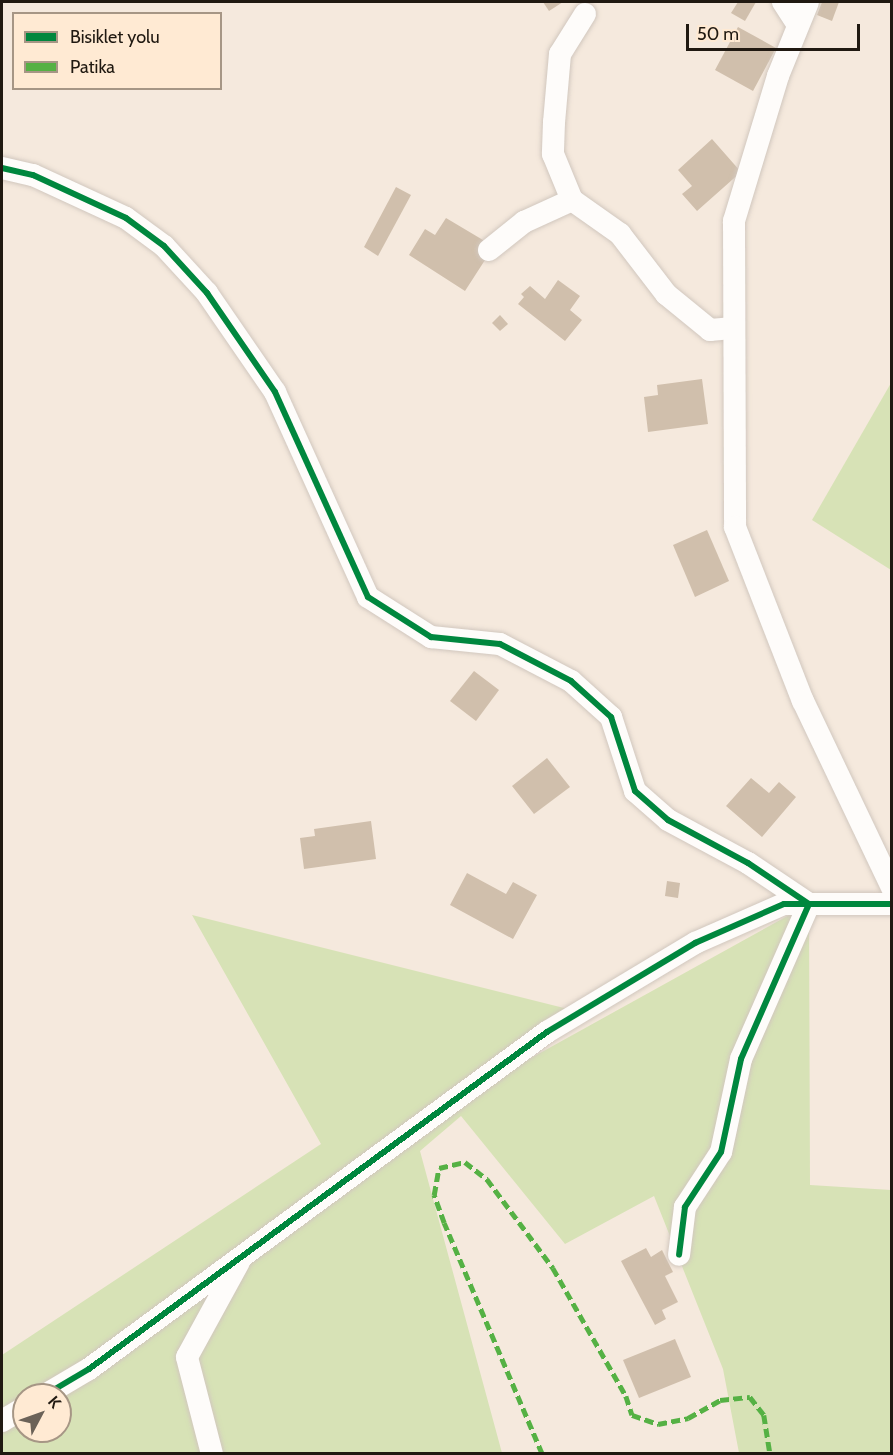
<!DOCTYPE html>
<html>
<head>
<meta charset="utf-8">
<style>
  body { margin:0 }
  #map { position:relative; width:893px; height:1455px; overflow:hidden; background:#f5e9dd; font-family:Cabin,sans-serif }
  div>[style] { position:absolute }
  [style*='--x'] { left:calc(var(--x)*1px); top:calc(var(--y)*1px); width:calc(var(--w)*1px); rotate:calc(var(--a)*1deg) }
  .green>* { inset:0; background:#d7e2b6 }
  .building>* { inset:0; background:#d0bfac }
  .roads { filter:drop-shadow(0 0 2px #d1c7be) drop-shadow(0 0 2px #d1c7be) }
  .minor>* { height:22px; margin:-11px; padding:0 11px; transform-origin:11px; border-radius:11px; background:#fefcfa }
  .quiet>* { height:4.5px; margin-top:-2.25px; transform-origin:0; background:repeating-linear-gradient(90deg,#55b144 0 9px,transparent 0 13.5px) }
  .cycleway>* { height:6px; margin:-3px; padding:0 3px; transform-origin:3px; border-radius:3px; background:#00873e }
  span { translate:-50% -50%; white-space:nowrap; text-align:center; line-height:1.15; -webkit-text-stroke:4.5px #ffead3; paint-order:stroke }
  .frame { position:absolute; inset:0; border:3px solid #201911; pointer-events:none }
  .legend { position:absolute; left:12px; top:12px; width:210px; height:78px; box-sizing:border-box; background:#ffead3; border:2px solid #a69685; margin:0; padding:8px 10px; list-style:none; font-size:18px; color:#201911 }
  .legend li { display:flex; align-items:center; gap:12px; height:30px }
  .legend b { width:30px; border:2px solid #a69685 }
  .north { position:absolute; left:12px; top:1383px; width:60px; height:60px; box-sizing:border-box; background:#ffead3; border:2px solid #a69685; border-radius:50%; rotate:49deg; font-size:16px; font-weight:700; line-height:24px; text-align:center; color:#201911 }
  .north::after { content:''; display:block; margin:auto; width:21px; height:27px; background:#6b6258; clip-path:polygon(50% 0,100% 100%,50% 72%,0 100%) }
  .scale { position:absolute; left:686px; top:24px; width:174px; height:27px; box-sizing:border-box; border:3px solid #201911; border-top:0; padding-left:8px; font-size:18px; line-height:21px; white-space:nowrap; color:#201911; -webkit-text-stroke:4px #ffead3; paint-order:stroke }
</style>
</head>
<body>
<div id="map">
  <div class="green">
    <i style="clip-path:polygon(891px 383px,891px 570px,812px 520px)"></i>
    <i style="clip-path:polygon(evenodd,809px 904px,810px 1185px,891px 1190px,891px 1453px,739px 1453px,723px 1369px,654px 1196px,565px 1244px,461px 1116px,420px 1151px,502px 1453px,2px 1454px,2px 1355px,321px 1144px,192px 915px,580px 1012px,522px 1063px,809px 904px,24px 1395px,60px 1395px,60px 1431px,24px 1431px,24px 1395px)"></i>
  </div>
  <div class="building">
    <i style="clip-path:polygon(543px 2px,563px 2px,549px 11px)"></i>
    <i style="clip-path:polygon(738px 2px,756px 2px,745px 21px,731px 13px)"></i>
    <i style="clip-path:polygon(822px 2px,839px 2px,832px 21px,817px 15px)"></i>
    <i style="clip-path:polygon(738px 27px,776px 48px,753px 91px,715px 70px)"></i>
    <i style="clip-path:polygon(712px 139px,741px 172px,697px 211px,682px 194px,692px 186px,678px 170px)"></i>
    <i style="clip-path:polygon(396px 187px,411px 195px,378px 256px,364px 247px)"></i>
    <i style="clip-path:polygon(446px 218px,488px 243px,480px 257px,485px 260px,465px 291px,409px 255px,425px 229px,435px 235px)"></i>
    <i style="clip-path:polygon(558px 280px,580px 296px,570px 310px,582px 320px,565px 341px,518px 304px,524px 297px,521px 294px,530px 286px,545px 299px)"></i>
    <i style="clip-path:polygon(500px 315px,508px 324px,500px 331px,492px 323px)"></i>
    <i style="clip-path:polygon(702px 379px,708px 424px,648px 432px,644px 397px,658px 395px,657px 385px)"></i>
    <i style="clip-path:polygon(707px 530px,729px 581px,695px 597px,673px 545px)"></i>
    <i style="clip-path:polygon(474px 671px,499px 690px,476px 721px,450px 701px)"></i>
    <i style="clip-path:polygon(547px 758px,570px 787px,534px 814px,512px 786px)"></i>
    <i style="clip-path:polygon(751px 778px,769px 793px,779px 782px,796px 797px,762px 837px,726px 806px)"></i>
    <i style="clip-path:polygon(371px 821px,376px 859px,304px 869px,300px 838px,315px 836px,314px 829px)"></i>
    <i style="clip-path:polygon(467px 873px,506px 894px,513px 882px,537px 895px,513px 939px,450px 905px)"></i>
    <i style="clip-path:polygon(667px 881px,680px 883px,678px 898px,665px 896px)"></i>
    <i style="clip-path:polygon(646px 1248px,651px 1257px,662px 1250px,673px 1272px,665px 1276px,678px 1302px,662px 1310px,666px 1319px,655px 1325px,621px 1261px)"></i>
    <i style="clip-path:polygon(675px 1339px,691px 1377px,639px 1398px,623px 1360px)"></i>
  </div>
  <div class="roads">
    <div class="minor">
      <i style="--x:783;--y:2;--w:27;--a:57"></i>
      <i style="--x:808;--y:2;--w:80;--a:112.1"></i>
      <i style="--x:778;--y:76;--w:152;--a:106.9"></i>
      <i style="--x:734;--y:221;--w:306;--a:89.8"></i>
      <i style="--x:735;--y:527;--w:187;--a:68.7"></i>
      <i style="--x:803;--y:701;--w:207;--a:64.5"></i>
      <i style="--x:585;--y:14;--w:47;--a:122"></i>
      <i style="--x:560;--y:54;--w:68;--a:95"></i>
      <i style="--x:554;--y:122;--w:32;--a:92"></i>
      <i style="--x:553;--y:154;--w:50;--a:67.6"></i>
      <i style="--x:572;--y:200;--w:59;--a:35.3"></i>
      <i style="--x:620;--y:234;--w:76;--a:52.5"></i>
      <i style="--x:666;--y:294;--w:57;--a:39.3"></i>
      <i style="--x:710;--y:330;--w:24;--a:-5"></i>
      <i style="--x:2;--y:168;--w:32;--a:13"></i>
      <i style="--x:33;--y:175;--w:102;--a:24.8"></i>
      <i style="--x:126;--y:218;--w:47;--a:36.4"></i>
      <i style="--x:164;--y:246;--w:64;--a:47.5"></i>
      <i style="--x:207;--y:293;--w:120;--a:55.5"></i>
      <i style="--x:275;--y:392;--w:225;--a:65.6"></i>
      <i style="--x:368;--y:597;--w:75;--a:32.4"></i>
      <i style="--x:431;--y:637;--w:69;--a:5.8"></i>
      <i style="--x:500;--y:644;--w:80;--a:27.5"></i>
      <i style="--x:571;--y:681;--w:54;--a:42"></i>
      <i style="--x:611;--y:717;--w:78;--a:72"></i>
      <i style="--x:635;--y:791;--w:44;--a:41.3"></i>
      <i style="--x:668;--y:820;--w:91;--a:28.3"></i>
      <i style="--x:748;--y:863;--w:73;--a:33.9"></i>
      <i style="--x:809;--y:904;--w:169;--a:113.7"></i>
      <i style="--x:741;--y:1059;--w:95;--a:102.1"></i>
      <i style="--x:721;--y:1152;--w:66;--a:123.2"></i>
      <i style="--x:685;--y:1207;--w:48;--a:97.1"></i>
      <i style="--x:489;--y:250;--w:45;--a:-38.7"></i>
      <i style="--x:524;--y:222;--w:53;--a:-24.6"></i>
      <i style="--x:45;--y:1395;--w:51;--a:-30.6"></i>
      <i style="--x:89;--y:1369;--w:569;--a:-36.35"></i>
      <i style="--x:547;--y:1032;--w:173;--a:-31"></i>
      <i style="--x:695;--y:943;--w:97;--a:-23.7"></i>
      <i style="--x:784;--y:904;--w:108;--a:0"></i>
      <i style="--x:2;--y:1421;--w:26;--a:-31"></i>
      <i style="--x:212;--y:1454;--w:100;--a:-104.5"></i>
      <i style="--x:187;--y:1357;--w:108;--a:-61.3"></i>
    </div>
  </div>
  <div class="quiet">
    <i style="--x:542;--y:1454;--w:251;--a:-113"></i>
    <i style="--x:444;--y:1223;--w:30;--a:-110"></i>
    <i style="--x:434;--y:1195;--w:27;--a:-80"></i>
    <i style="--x:439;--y:1168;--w:27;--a:-13"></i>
    <i style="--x:465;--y:1162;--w:28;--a:38"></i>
    <i style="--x:487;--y:1179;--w:111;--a:53.4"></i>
    <i style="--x:553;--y:1268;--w:147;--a:60.3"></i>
    <i style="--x:626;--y:1396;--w:20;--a:72"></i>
    <i style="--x:632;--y:1415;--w:28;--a:19"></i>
    <i style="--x:658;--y:1424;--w:31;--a:-11"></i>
    <i style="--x:688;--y:1418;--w:37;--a:-29"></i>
    <i style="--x:720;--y:1400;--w:30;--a:-6"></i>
    <i style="--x:750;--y:1397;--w:23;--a:52"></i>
    <i style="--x:764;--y:1415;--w:39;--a:81"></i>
  </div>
  <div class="cycleway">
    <i style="--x:2;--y:168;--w:32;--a:13"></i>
    <i style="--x:33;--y:175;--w:102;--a:24.8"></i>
    <i style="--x:126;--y:218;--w:47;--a:36.4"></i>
    <i style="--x:164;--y:246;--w:64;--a:47.5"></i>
    <i style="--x:207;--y:293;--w:120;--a:55.5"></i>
    <i style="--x:275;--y:392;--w:225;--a:65.6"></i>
    <i style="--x:368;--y:597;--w:75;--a:32.4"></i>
    <i style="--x:431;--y:637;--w:69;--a:5.8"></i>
    <i style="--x:500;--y:644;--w:80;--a:27.5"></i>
    <i style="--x:571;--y:681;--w:54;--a:42"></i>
    <i style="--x:611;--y:717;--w:78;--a:72"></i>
    <i style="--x:635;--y:791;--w:44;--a:41.3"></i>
    <i style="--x:668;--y:820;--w:91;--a:28.3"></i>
    <i style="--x:748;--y:863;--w:73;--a:33.9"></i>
    <i style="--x:809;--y:904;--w:169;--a:113.7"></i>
    <i style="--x:741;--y:1059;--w:95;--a:102.1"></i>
    <i style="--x:721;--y:1152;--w:66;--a:123.2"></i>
    <i style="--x:685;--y:1207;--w:48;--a:97.1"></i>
    <i style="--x:45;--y:1395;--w:51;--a:-30.6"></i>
    <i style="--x:89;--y:1369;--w:569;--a:-36.35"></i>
    <i style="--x:547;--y:1032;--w:173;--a:-31"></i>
    <i style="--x:695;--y:943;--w:97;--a:-23.7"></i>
    <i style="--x:784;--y:904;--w:108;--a:0"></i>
  </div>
  <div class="frame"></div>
  <ul class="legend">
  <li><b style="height:8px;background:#00873e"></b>Bisiklet yolu</li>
  <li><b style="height:8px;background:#55b144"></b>Patika</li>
  </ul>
  <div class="north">K</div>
  <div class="scale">50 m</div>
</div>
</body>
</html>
